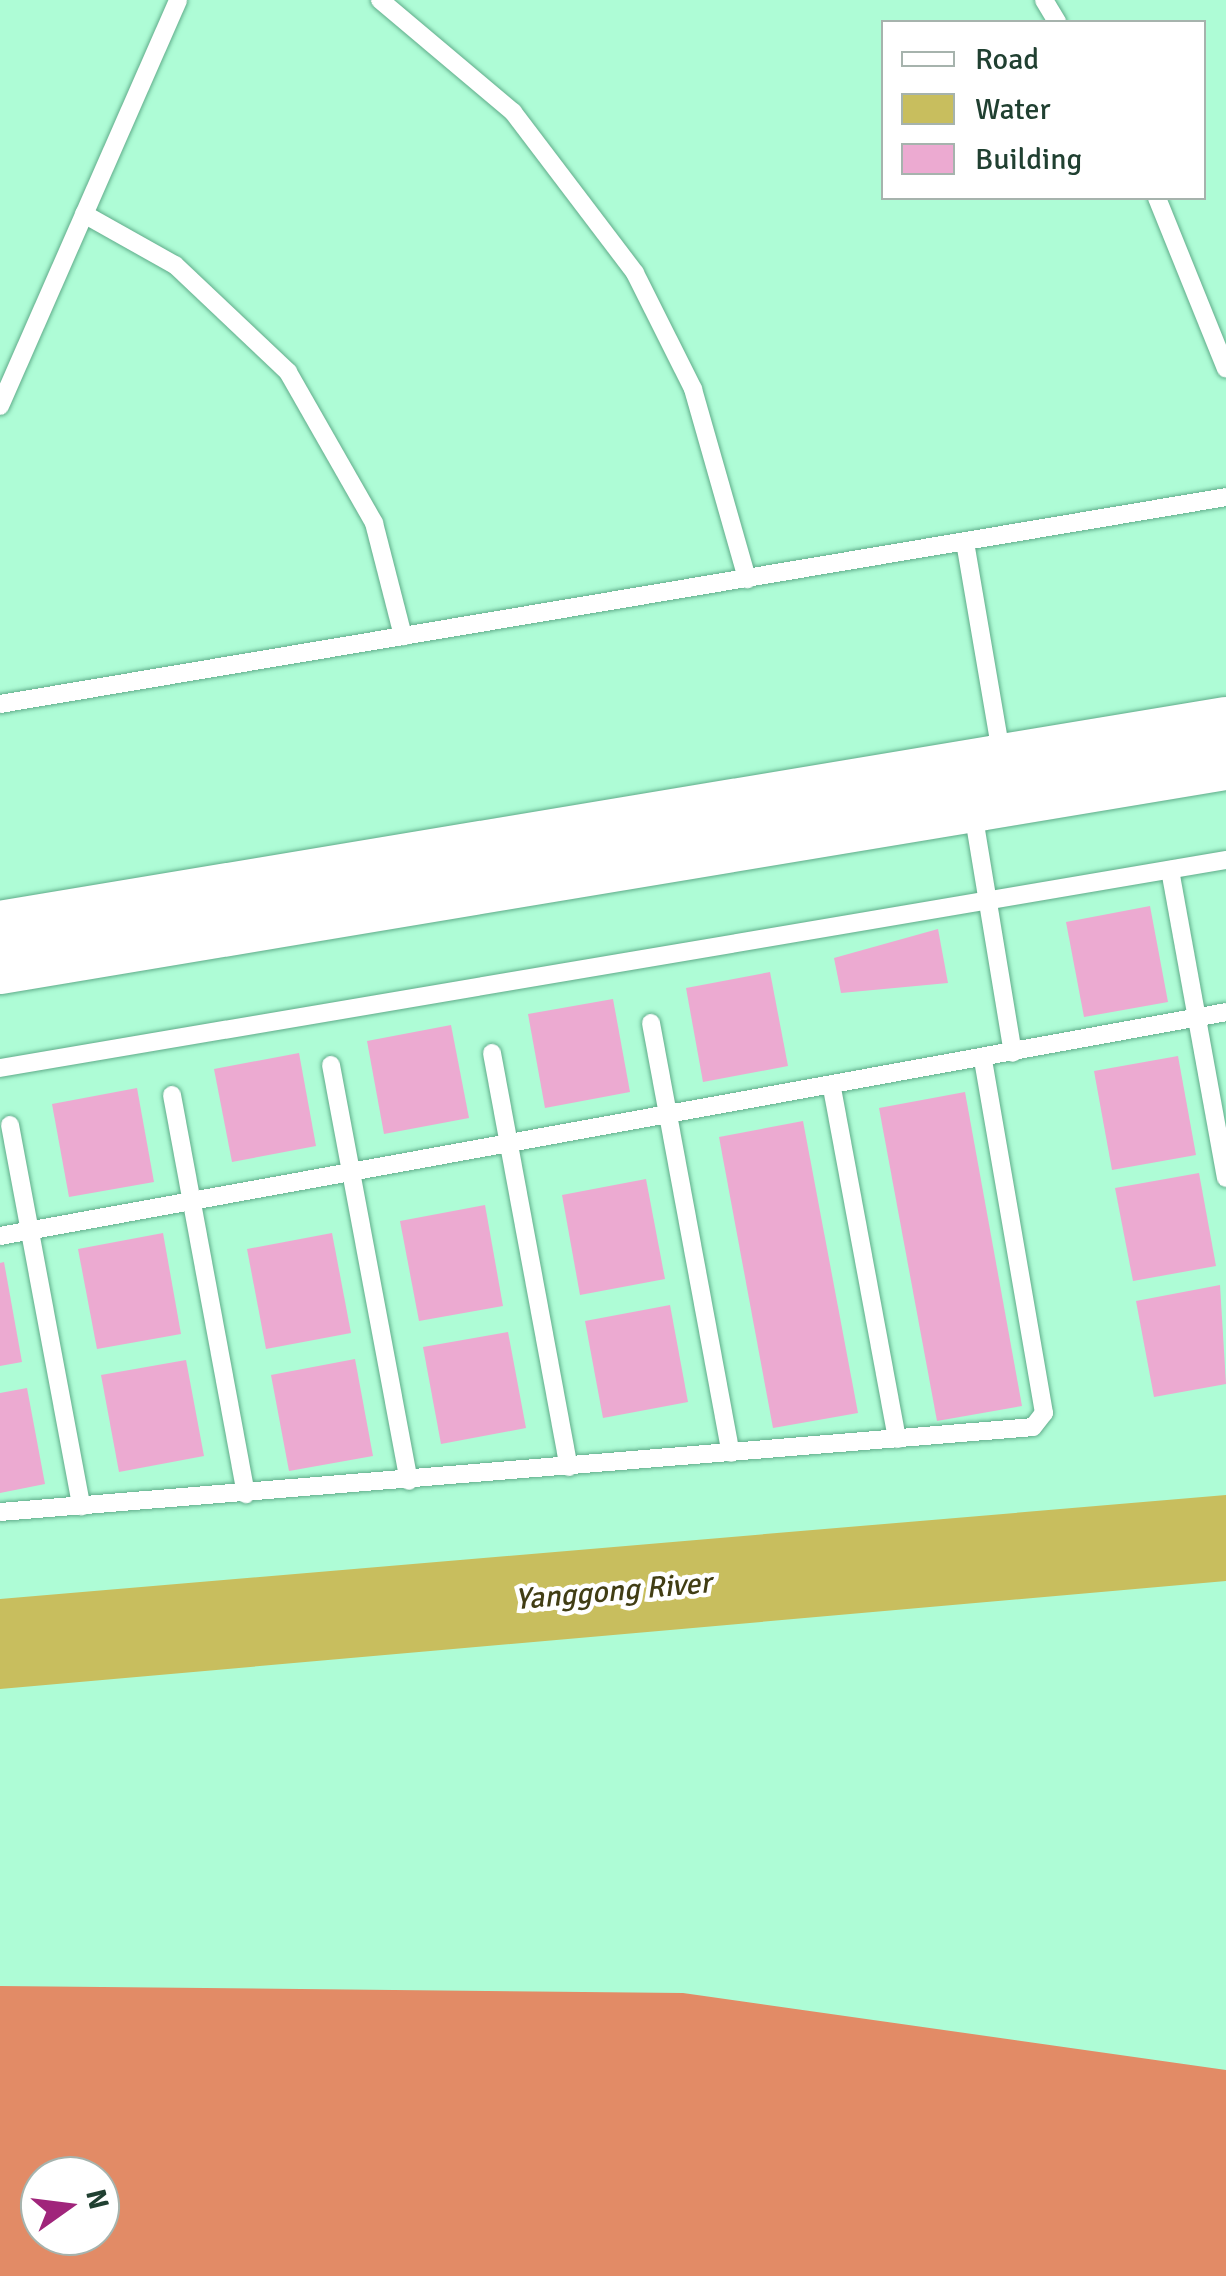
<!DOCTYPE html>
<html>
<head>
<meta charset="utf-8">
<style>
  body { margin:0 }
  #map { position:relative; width:1226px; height:2276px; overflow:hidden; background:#aefcd6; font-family:Signika,sans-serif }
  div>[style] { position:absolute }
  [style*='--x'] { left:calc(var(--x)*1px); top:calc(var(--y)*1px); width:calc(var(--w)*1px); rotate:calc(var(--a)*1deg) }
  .forest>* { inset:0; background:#e28b66 }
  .water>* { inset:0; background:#c8be5e }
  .building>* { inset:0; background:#ecaad1 }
  .roads { filter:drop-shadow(0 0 2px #60ac8a) drop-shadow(0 0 2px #60ac8a) }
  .lane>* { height:18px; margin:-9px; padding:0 9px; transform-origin:9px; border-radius:9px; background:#fff }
  .secondary>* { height:50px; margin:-25px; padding:0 25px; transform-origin:25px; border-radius:25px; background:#fff }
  span { translate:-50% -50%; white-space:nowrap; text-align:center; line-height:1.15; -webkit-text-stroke:9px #fff; paint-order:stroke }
  .water-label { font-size:30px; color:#413d14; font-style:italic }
  .legend { position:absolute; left:881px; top:20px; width:325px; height:180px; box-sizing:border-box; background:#fff; border:2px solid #a6b3ad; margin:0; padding:12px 18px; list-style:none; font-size:30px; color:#204031 }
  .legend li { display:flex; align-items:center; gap:20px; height:50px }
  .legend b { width:50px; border:2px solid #a6b3ad }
  .north { position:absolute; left:20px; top:2156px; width:100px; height:100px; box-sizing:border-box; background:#fff; border:2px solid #a6b3ad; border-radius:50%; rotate:76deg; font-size:28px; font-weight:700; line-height:40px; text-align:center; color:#204031 }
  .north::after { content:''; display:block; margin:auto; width:35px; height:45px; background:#a0257b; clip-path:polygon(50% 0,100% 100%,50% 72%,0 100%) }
</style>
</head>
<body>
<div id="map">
  <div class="forest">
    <i style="clip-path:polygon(evenodd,0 1986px,683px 1993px,1226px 2070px,1226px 2276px,0 2276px,0 1986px,40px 2176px,100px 2176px,100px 2236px,40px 2236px,40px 2176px)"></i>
  </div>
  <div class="water">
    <i style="clip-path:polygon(1226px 1495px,1226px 1581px,0 1689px,0 1599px)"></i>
  </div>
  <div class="building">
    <i style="clip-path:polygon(1150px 906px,1168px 1002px,1084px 1017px,1066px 922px)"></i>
    <i style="clip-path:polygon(938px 929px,948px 983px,841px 993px,834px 958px)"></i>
    <i style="clip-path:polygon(770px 972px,788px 1066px,703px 1082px,686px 988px)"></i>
    <i style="clip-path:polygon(613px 999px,630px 1092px,545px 1108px,528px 1014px)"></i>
    <i style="clip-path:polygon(451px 1025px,469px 1118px,384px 1134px,367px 1041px)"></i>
    <i style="clip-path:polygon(299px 1053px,316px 1146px,232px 1162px,214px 1069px)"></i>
    <i style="clip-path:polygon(1178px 1056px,1196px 1155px,1112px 1170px,1094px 1071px)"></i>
    <i style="clip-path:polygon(137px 1088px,154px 1182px,69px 1197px,52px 1104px)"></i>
    <i style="clip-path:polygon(965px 1092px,1022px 1406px,937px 1421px,879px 1108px)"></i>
    <i style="clip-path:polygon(803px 1121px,858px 1413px,773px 1428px,719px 1137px)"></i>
    <i style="clip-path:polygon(1199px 1173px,1216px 1266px,1133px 1281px,1115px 1188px)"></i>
    <i style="clip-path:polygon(646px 1179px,665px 1279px,580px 1295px,562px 1195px)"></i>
    <i style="clip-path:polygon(485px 1205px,503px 1306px,419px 1321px,400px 1221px)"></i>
    <i style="clip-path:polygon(163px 1233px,181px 1334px,97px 1349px,78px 1249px)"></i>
    <i style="clip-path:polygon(332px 1233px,351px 1333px,266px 1349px,247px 1249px)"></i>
    <i style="clip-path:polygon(4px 1262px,22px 1362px,0 1366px,0 1263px)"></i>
    <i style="clip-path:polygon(1220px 1285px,1226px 1384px,1154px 1397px,1136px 1301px)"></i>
    <i style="clip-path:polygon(670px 1305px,688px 1402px,603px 1418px,585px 1321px)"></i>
    <i style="clip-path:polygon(508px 1332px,526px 1428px,441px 1444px,423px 1347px)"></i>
    <i style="clip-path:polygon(355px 1359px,373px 1456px,289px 1471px,271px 1375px)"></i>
    <i style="clip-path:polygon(186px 1360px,204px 1456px,119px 1472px,101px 1375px)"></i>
    <i style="clip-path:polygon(27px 1388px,45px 1484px,0 1493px,0 1393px)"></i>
  </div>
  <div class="roads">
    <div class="lane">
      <i style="--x:380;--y:0;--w:174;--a:40.1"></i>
      <i style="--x:513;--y:112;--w:202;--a:52.8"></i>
      <i style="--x:635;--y:273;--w:130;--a:63.4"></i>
      <i style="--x:693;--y:389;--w:198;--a:74.1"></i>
      <i style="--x:1044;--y:0;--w:26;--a:59"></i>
      <i style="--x:1157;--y:198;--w:184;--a:68"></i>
      <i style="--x:84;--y:214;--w:104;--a:29.3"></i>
      <i style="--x:175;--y:265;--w:156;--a:43.4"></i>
      <i style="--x:288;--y:372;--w:174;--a:60.3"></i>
      <i style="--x:374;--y:523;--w:117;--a:75.6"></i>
      <i style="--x:0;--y:406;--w:443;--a:-66.3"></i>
      <i style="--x:965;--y:542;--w:220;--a:80.3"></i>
      <i style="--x:0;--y:704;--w:1243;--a:-9.58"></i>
      <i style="--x:973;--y:812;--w:244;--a:80.6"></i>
      <i style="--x:1170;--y:870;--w:313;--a:79.7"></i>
      <i style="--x:651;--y:1023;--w:437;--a:79.5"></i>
      <i style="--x:492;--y:1053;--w:421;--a:79.5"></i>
      <i style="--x:331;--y:1065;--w:423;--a:79.4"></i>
      <i style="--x:0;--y:1068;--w:1244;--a:-9.63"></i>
      <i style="--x:832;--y:1088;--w:357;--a:79.5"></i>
      <i style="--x:172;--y:1095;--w:406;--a:79.5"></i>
      <i style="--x:10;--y:1125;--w:388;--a:79.4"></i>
      <i style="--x:0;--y:1236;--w:1246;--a:-10.35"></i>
      <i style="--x:0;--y:1512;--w:1036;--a:-4.7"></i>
      <i style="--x:1033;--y:1427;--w:18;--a:-52"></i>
      <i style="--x:1044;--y:1413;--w:359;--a:-99.8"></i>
    </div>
    <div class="secondary">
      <i style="--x:0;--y:926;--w:1243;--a:-9.45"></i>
      <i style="--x:0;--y:969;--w:1243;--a:-9.45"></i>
    </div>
  </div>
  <div class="water-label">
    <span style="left:613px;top:1592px;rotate:-5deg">Yanggong River</span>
  </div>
  <ul class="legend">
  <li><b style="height:12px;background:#fff"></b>Road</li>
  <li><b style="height:28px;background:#c8be5e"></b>Water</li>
  <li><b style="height:28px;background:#ecaad1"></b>Building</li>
  </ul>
  <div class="north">N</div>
</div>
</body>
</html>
